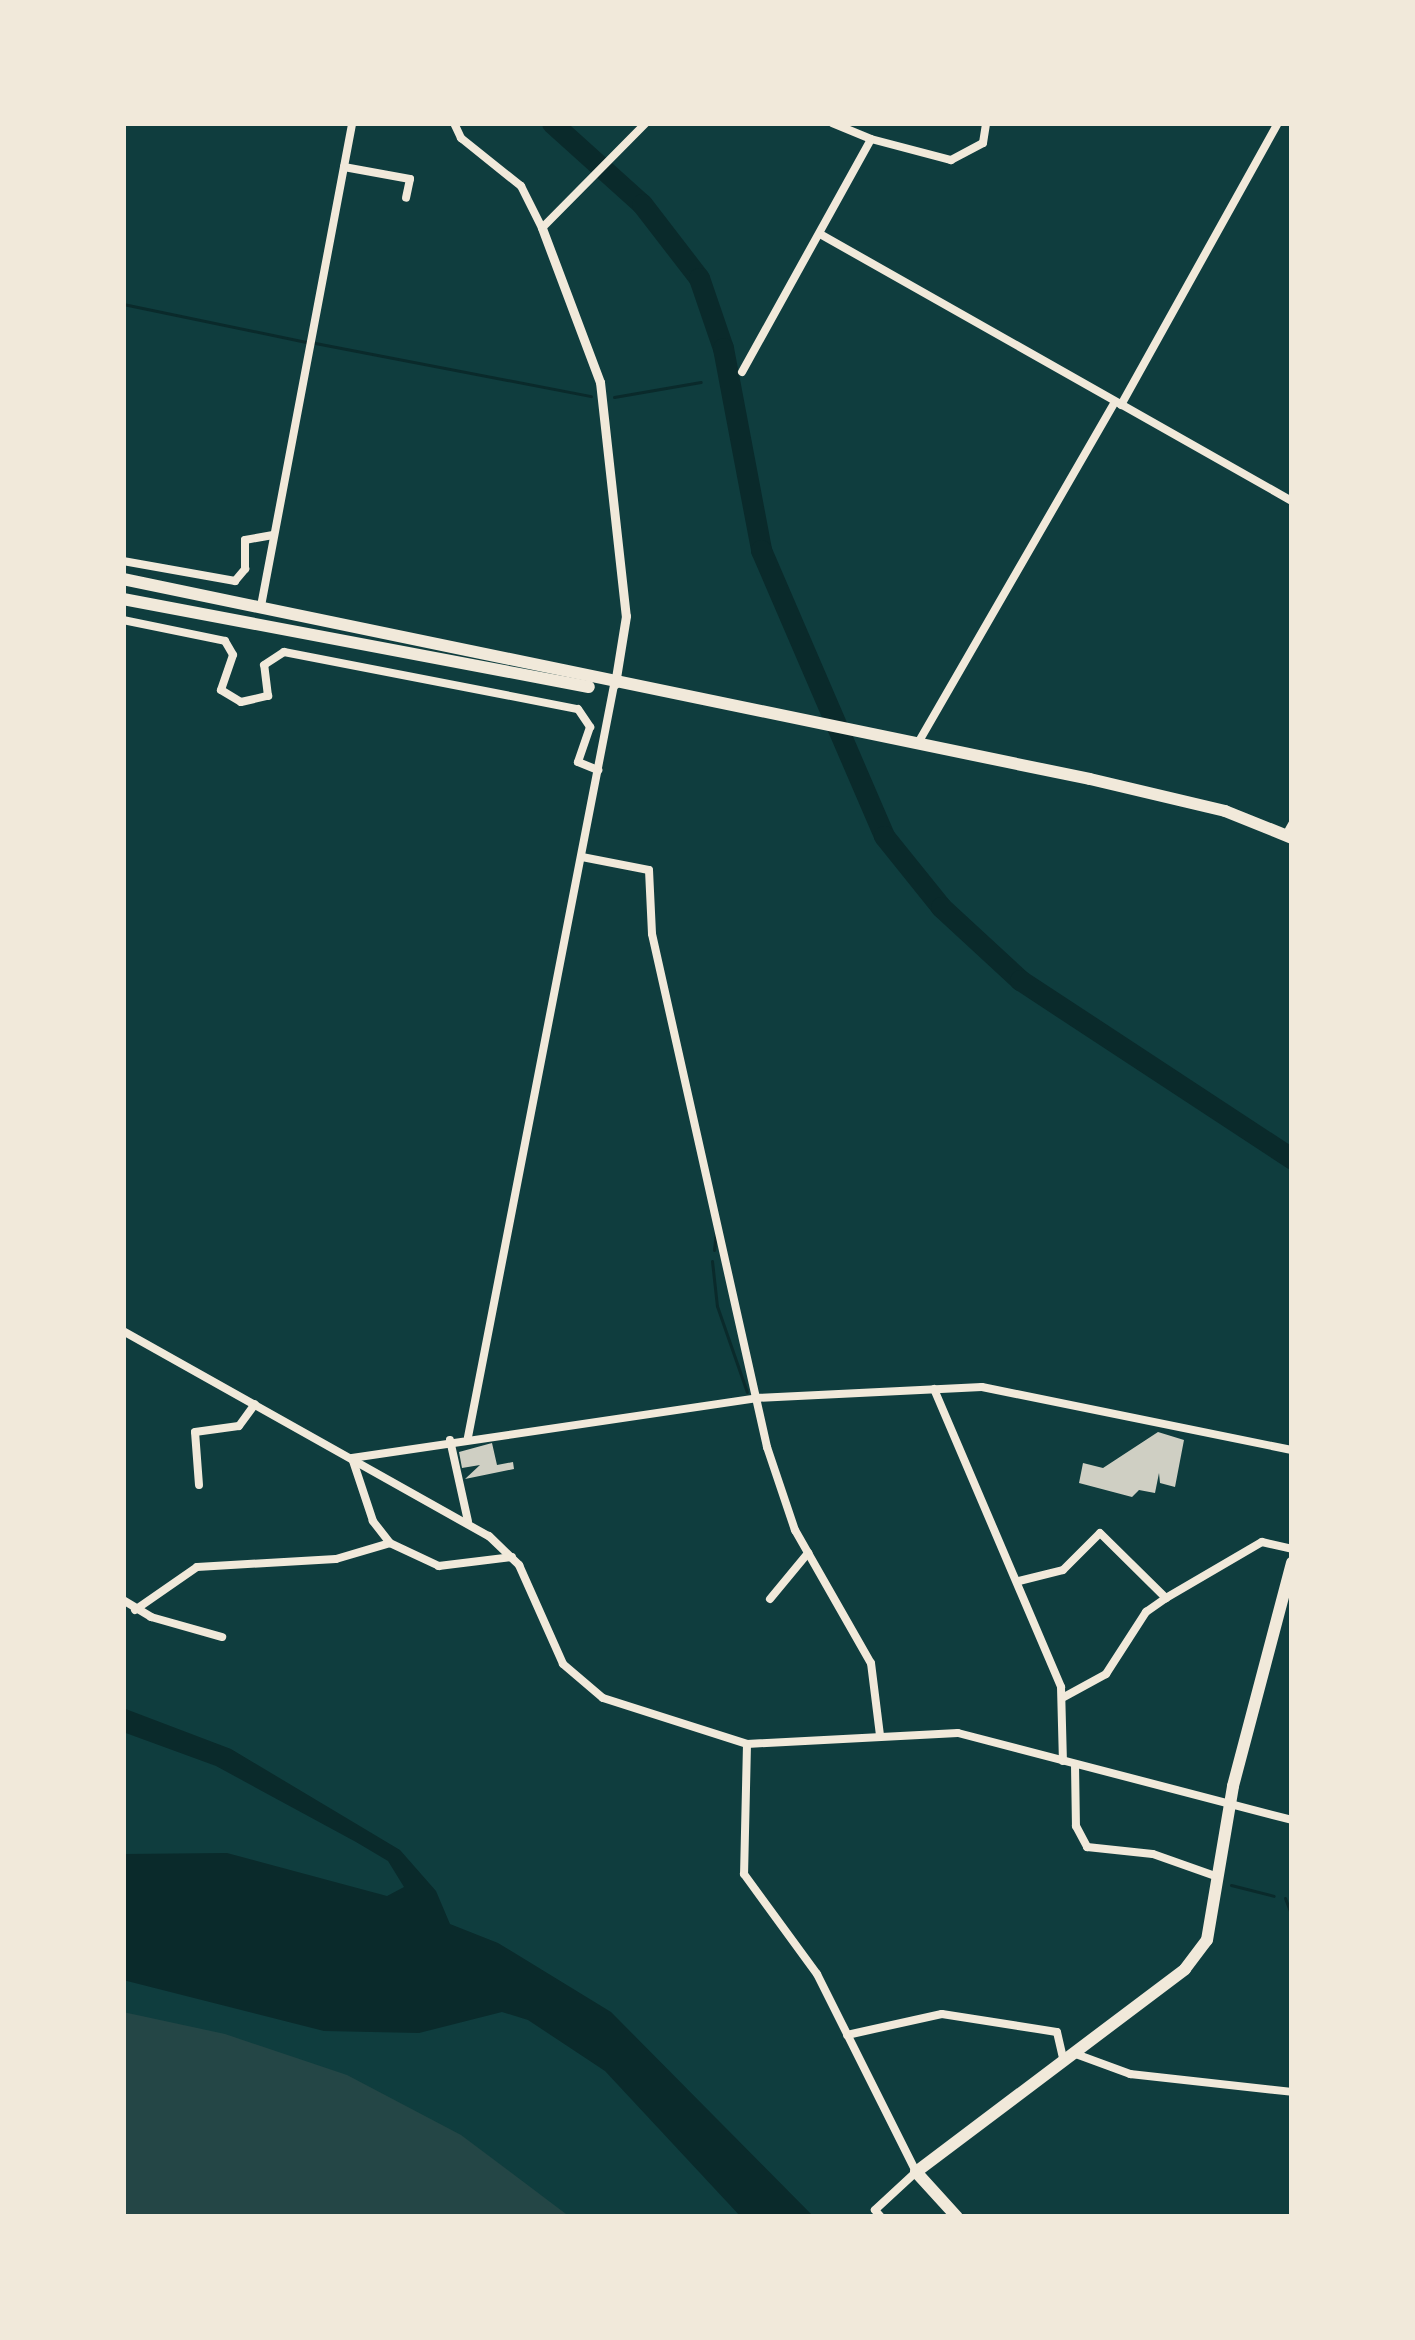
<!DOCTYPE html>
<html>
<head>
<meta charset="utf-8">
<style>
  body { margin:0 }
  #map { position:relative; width:1415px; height:2340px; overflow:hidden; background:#0f3d3e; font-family:"Source Serif 4",serif }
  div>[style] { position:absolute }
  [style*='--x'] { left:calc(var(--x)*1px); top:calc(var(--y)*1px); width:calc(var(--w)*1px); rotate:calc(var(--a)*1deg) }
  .green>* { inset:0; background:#244646 }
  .water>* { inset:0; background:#0a2a2b }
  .stream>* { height:3px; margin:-1.5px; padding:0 1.5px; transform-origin:1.5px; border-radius:1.5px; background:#0a2a2b }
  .river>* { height:21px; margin:-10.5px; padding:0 10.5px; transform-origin:10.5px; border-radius:10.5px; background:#0a2a2b }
  .building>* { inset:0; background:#cfcfc3 }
  .minor>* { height:8px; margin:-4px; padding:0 4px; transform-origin:4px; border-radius:4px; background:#f1e9da }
  .tertiary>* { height:9px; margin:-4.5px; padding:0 4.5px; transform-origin:4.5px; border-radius:4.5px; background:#f1e9da }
  .primary>* { height:12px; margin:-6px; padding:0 6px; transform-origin:6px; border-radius:6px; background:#f1e9da }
  .trunk>* { height:12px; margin:-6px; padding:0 6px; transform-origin:6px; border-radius:6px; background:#f1e9da }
  span { translate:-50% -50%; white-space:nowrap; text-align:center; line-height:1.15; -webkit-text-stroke:12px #f1e9da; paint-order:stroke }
  .frame { position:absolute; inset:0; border:126px solid #f1e9da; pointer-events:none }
</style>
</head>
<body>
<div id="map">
  <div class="green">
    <i style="clip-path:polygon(123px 2012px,225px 2034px,347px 2075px,461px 2135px,570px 2217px,123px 2217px)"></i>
  </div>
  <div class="water">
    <i style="clip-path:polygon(123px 1708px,231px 1749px,400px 1850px,436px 1891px,450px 1924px,498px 1943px,611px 2012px,814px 2217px,741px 2217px,605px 2071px,528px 2020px,502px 2012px,419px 2033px,324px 2031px,123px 1980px,123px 1854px,227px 1853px,387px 1896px,404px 1887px,388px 1861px,356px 1842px,216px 1766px,123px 1732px)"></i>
  </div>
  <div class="stream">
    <i style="--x:123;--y:304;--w:187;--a:11.7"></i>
    <i style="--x:315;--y:343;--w:281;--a:10.9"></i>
    <i style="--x:723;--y:379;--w:7;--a:-8"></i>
    <i style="--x:614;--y:397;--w:88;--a:-9.8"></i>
    <i style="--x:714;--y:1250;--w:19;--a:-84"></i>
    <i style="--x:712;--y:1261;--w:45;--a:83.7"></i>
    <i style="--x:717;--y:1306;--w:91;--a:70.8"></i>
    <i style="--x:1231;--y:1885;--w:44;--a:14.3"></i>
    <i style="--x:1285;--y:1898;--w:19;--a:69"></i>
  </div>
  <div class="river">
    <i style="--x:552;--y:123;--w:121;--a:42"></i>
    <i style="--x:642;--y:204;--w:93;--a:52.4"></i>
    <i style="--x:699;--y:278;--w:74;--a:71.1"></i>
    <i style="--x:723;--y:348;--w:206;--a:79.3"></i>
    <i style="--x:761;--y:550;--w:311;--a:66.7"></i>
    <i style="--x:884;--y:836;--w:91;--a:51.2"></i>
    <i style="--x:941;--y:907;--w:108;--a:42.7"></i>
    <i style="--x:1020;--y:980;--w:326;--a:33.3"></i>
  </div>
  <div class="building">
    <i style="clip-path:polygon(1158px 1432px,1184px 1440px,1175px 1487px,1160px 1483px,1159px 1473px,1155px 1493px,1139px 1490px,1132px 1497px,1079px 1483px,1083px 1463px,1103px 1468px)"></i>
    <i style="clip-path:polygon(492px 1443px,497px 1465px,513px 1462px,514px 1469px,465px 1479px,480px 1465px,462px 1468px,459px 1452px)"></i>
  </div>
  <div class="minor">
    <i style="--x:454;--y:123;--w:17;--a:65"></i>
    <i style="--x:461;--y:138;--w:77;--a:38.7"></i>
    <i style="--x:521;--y:186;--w:47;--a:63.4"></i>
    <i style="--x:542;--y:228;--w:148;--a:-45.3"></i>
    <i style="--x:871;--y:139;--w:83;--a:14.7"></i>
    <i style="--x:951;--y:160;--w:36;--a:-28"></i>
    <i style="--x:983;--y:143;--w:20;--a:-81"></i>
    <i style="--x:344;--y:167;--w:67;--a:10.3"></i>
    <i style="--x:410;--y:179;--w:19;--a:102"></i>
    <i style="--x:820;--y:234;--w:542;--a:29.5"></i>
    <i style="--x:742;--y:372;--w:266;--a:-61"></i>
    <i style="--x:871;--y:139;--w:42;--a:-157.7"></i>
    <i style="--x:1121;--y:405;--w:323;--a:-60.9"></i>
    <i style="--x:123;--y:561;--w:114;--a:10.1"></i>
    <i style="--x:235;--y:581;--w:16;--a:-50"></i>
    <i style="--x:245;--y:569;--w:29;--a:-90"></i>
    <i style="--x:245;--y:540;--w:27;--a:-10"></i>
    <i style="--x:261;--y:606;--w:491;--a:-79.3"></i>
    <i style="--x:123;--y:620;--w:104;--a:11.6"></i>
    <i style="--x:225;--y:641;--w:16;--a:60"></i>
    <i style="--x:233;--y:655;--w:37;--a:109"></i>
    <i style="--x:221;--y:690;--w:23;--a:31"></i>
    <i style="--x:241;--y:702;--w:28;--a:-13"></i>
    <i style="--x:268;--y:696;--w:31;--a:-97"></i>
    <i style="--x:264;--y:665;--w:24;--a:-33"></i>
    <i style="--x:284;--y:652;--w:299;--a:11"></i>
    <i style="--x:578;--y:709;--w:22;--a:56"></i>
    <i style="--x:590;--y:727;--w:37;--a:109"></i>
    <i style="--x:578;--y:762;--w:22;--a:22"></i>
    <i style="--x:918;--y:743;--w:394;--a:-60"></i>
    <i style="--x:1286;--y:835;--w:13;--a:-61"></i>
    <i style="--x:582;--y:857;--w:68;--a:11"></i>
    <i style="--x:649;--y:870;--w:64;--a:87.3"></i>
    <i style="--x:652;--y:934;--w:526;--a:77.36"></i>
    <i style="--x:767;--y:1447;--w:88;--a:71.4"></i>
    <i style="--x:795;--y:1530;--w:153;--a:60.3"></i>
    <i style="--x:871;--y:1663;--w:73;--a:82.9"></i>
    <i style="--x:123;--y:1331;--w:420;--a:29.3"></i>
    <i style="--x:489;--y:1536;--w:42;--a:44"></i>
    <i style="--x:519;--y:1565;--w:108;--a:66"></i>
    <i style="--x:563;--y:1664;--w:52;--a:40.4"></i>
    <i style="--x:603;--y:1698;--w:151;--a:17.7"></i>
    <i style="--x:747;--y:1744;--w:211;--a:-3"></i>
    <i style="--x:958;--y:1733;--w:345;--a:14.6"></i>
    <i style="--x:934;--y:1389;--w:324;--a:66.9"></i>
    <i style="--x:1061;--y:1687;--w:74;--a:88.5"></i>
    <i style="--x:468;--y:1437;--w:766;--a:-79.01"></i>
    <i style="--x:450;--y:1440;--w:83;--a:77.5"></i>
    <i style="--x:199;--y:1485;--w:53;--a:-94.3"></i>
    <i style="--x:195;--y:1432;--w:44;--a:-7.8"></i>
    <i style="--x:239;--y:1426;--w:27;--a:-54"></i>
    <i style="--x:512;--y:1557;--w:74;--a:173"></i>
    <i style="--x:439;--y:1566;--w:54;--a:-154.9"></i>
    <i style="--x:390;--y:1543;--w:28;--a:-128"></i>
    <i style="--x:373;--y:1521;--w:66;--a:-108.4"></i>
    <i style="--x:352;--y:1458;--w:408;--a:-8.4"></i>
    <i style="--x:756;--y:1398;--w:226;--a:-2.8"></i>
    <i style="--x:982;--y:1387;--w:316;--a:11.5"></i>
    <i style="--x:1019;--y:1581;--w:45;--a:-14"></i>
    <i style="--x:1063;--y:1570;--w:52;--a:-45"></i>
    <i style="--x:1100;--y:1533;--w:93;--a:44.6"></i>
    <i style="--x:1166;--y:1598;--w:111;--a:-30.3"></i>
    <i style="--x:1262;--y:1542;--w:31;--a:13"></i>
    <i style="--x:770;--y:1599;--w:60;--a:-50.4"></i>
    <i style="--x:123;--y:1600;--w:33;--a:31"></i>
    <i style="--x:151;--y:1617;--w:74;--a:15.7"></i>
    <i style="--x:135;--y:1610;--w:75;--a:-34.7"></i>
    <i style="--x:197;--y:1567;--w:139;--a:-3.3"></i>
    <i style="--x:336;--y:1559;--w:56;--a:-16.5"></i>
    <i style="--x:1064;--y:1697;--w:48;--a:-28.7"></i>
    <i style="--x:1106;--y:1674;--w:74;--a:-57.2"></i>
    <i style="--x:1146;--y:1612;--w:24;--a:-35"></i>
    <i style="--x:747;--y:1744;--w:130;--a:91.3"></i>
    <i style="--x:744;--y:1874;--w:124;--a:53.9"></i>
    <i style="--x:817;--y:1974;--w:221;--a:63.4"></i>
    <i style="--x:916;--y:2172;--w:56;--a:137.2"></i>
    <i style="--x:875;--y:2210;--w:9;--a:49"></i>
    <i style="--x:1075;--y:1765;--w:61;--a:89.1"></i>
    <i style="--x:1076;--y:1826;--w:24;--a:62"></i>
    <i style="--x:1087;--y:1847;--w:66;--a:6.1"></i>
    <i style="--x:1153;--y:1854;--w:69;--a:19.5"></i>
    <i style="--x:847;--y:2035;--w:97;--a:-12.5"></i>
    <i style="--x:942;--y:2014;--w:116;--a:8.9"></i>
    <i style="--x:1057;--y:2032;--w:28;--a:77"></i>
    <i style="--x:1073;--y:2053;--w:61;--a:20.2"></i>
    <i style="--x:1130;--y:2074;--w:163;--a:6.3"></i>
  </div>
  <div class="tertiary">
    <i style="--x:542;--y:228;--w:165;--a:69.4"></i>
    <i style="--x:600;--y:382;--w:235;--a:83.7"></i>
    <i style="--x:626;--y:616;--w:69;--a:99.2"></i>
  </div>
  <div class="primary">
    <i style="--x:957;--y:2217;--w:61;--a:-132.3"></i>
    <i style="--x:916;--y:2172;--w:337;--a:-37"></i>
    <i style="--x:1185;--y:1969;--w:36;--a:-53"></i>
    <i style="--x:1207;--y:1940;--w:156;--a:-80.4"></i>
    <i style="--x:1233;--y:1786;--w:231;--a:-75.2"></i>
  </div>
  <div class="trunk">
    <i style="--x:123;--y:579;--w:987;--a:11.69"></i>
    <i style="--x:1090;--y:779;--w:139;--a:13.3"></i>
    <i style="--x:1225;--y:811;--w:72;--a:21.9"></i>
    <i style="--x:123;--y:599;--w:474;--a:10.7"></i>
  </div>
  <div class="frame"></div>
</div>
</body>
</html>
